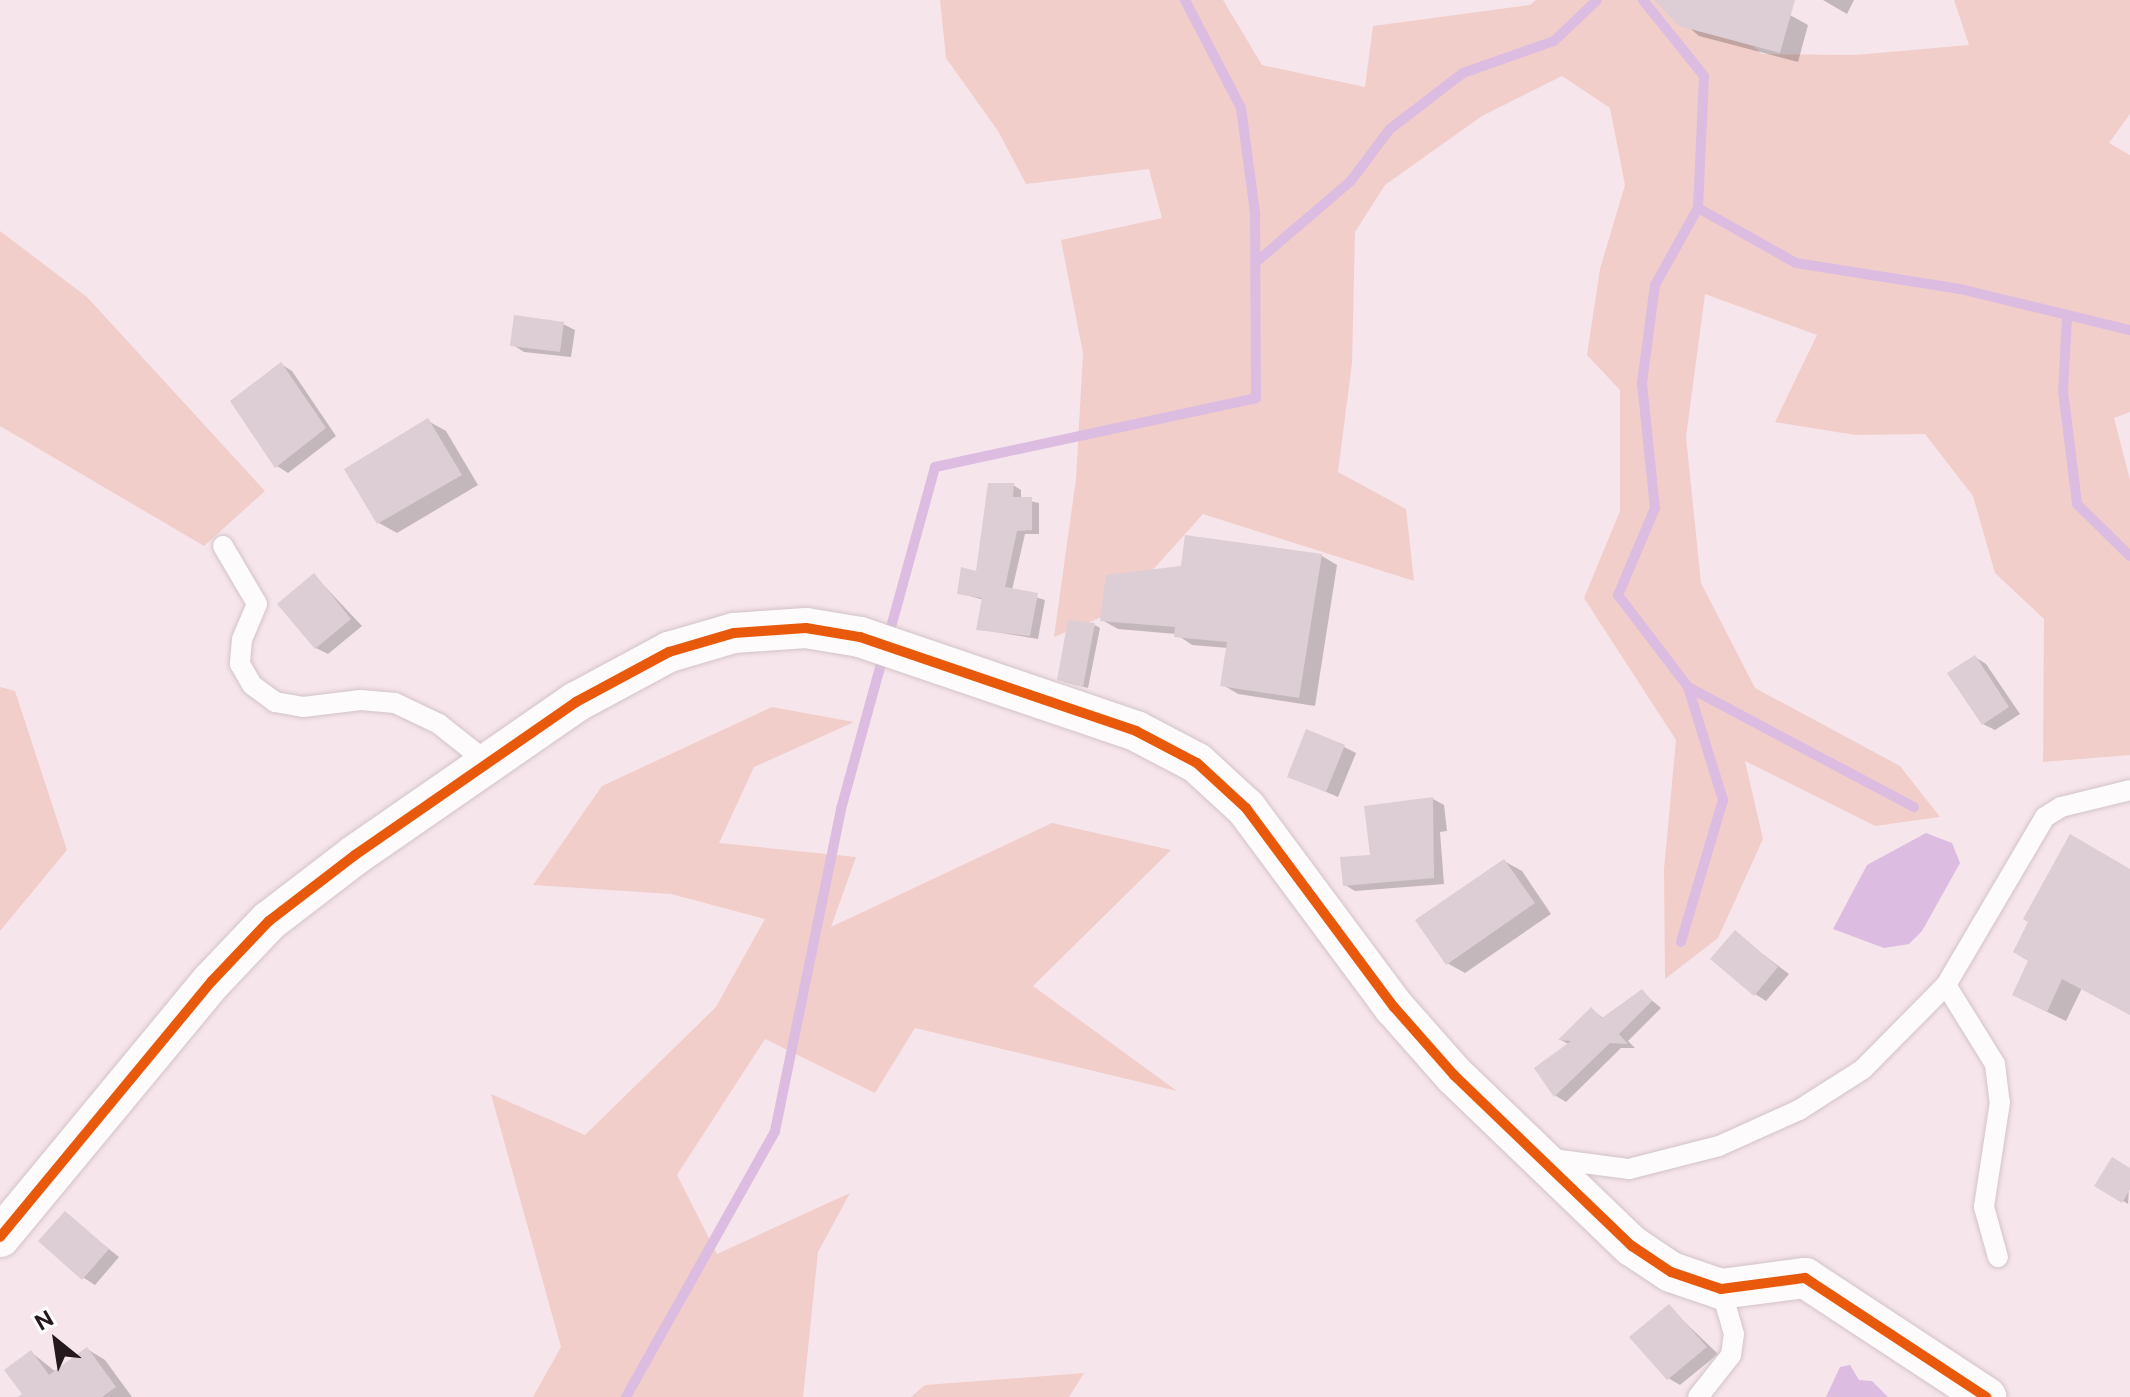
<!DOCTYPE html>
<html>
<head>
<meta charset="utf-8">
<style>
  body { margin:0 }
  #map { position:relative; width:2130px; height:1397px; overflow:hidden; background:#f6e5eb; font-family:"Public Sans",sans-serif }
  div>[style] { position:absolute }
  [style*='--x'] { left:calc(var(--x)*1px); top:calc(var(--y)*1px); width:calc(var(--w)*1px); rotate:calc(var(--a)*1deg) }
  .green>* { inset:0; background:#f2ceca }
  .water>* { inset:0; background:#dcbce1 }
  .shadow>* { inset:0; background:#0003 }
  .stream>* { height:10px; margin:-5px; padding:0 5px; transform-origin:5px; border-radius:5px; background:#dcbce1 }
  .building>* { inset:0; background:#dcced4 }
  .roads { filter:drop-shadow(0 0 2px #d2c4c8) drop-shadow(0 0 2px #d2c4c8) }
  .service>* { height:20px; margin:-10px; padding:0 10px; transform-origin:10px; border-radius:10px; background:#fefbfc }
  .minor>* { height:40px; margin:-20px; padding:0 20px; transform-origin:20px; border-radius:20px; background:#fefbfc }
  .cycleway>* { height:10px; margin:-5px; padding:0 5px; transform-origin:5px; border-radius:5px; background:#e8590c }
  span { translate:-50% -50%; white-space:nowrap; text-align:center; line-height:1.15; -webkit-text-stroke:6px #fff; paint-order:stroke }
  .north { position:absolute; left:16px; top:1301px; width:80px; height:80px; -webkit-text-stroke:6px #fff; paint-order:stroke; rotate:330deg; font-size:22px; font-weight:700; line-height:32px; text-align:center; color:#26191d }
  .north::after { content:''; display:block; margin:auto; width:28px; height:36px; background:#26191d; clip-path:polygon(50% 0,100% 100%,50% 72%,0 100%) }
</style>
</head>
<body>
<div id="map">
  <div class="green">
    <i style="clip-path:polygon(940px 0,1223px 0,1262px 65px,1365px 87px,1373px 26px,1530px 5px,1536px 0,1712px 0,1761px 54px,1855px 55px,1969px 45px,1954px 0,2130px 0,2130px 114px,2109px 143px,2130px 155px,2130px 412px,2114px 418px,2130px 480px,2130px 755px,2043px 762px,2044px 619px,1995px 573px,1973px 496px,1925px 434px,1855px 435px,1775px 422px,1817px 335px,1705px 294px,1686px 437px,1701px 583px,1755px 688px,1900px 766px,1940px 817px,1875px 826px,1745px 761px,1763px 839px,1718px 938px,1665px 979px,1664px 869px,1676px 740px,1584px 598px,1620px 511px,1620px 390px,1587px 355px,1600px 269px,1625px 185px,1610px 108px,1562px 76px,1482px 116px,1385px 185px,1355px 232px,1352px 363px,1338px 472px,1406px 509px,1414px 581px,1203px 514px,1116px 611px,1054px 637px,1076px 479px,1083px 353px,1061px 240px,1162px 218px,1149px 169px,1026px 184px,998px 131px,946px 58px)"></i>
    <i style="clip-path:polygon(0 231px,87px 297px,265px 491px,204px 546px,0 426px)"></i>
    <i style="clip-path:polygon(0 687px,15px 691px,67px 850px,0 931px)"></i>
    <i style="clip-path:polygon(772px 707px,854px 722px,754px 767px,719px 843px,856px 857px,831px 927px,1052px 823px,1171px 850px,1033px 986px,1177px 1091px,915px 1028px,875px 1093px,765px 1039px,677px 1175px,717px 1254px,850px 1193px,818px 1252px,803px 1397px,533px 1397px,561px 1347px,491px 1094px,585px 1135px,716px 1007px,765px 919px,671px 894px,533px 885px,602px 786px)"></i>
    <i style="clip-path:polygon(1084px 1373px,1069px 1397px,911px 1397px,925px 1385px)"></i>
  </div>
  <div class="water">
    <i style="clip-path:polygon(1926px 833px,1952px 843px,1960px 863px,1922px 931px,1909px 944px,1884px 948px,1833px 929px,1867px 865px)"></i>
    <i style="clip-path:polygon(1850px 1365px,1859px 1380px,1872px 1381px,1888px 1397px,1826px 1397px,1840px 1367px)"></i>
  </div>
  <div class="shadow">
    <i style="clip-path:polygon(1657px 0,1736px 0,1790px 15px,1808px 25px,1798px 62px,1699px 36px)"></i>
    <i style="clip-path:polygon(1823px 0,1854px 0,1847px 14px)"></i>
    <i style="clip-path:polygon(563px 324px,575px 330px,571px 357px,524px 352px,513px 345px)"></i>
    <i style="clip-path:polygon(281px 364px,292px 371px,336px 436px,288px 473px,277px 466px)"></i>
    <i style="clip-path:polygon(428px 421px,446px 431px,478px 485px,397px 533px,379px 523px,347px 469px)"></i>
    <i style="clip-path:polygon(1013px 485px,1021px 490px,1021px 499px,1039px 503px,1039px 534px,1025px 534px,1012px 590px,1045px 600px,1038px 639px,978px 629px,984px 600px,959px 593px,978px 573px)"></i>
    <i style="clip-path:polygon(1186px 537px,1322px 556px,1337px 565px,1315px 706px,1238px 694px,1223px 685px,1228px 648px,1192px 645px,1176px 634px,1118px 629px,1102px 620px,1183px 567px)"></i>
    <i style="clip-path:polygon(314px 575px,362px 626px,328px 654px,316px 648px)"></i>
    <i style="clip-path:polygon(1095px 625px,1100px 628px,1088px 688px,1064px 682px)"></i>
    <i style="clip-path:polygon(1975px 657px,1986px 664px,2020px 714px,1995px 730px,1983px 724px)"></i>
    <i style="clip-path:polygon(1344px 747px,1356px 753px,1338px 797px,1289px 776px)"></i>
    <i style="clip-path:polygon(1433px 799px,1444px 805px,1447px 831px,1440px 832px,1444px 884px,1355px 891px,1345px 885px)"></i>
    <i style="clip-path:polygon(1504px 861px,1522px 871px,1551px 914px,1465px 973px,1447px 963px)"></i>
    <i style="clip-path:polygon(2130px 871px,2130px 1014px,2082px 988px,2066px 1021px,2033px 1005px)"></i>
    <i style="clip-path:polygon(1735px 933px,1789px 974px,1766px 1001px,1755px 994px)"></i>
    <i style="clip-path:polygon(1642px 992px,1661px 1008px,1628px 1041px,1635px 1048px,1621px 1048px,1566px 1102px,1556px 1096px,1537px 1068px,1570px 1045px,1561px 1040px,1591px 1010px,1605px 1019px)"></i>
    <i style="clip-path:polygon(2130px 1170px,2128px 1204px,2097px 1185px)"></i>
    <i style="clip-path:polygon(65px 1214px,119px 1257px,95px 1285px,84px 1278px)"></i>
    <i style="clip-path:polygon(1669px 1307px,1718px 1354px,1680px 1385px,1668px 1378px)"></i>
    <i style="clip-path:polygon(87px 1349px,105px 1360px,132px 1397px,26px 1397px,31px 1352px,56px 1372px)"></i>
  </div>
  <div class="stream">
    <i style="--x:1643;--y:0;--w:97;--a:51.2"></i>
    <i style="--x:1704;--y:76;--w:132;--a:92.6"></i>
    <i style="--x:1698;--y:208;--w:88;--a:119.2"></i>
    <i style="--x:1655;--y:285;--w:99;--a:97.6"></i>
    <i style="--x:1642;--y:383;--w:126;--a:84.1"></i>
    <i style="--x:1655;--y:508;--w:95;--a:113"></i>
    <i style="--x:1618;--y:595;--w:116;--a:52.7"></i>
    <i style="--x:1688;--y:687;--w:118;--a:72.8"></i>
    <i style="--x:1723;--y:800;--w:148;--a:106.5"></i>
    <i style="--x:1698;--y:208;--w:112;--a:29.3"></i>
    <i style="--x:1796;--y:263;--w:166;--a:9"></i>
    <i style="--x:1960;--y:289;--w:175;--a:13.6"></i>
    <i style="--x:1255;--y:263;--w:125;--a:-40.5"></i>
    <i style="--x:1350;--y:182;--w:66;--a:-53"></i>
    <i style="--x:1390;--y:129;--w:92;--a:-37.5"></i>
    <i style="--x:1463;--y:73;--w:96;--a:-19.4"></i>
    <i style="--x:1554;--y:41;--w:59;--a:-43.6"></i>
    <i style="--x:2067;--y:318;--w:73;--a:93.1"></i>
    <i style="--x:2063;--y:391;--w:114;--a:82.9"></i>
    <i style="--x:2077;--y:504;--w:74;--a:44.5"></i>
    <i style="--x:888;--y:638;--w:177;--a:-74.6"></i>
    <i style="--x:935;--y:467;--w:328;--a:-12.1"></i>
    <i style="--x:1256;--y:398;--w:185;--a:-90.3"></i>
    <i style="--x:1255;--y:213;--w:106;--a:-97.6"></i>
    <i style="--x:1241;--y:108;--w:122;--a:-117.4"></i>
    <i style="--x:1688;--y:687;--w:256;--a:28"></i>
    <i style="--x:626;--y:1397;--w:305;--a:-60.7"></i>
    <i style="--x:775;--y:1131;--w:329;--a:-78.4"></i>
    <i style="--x:841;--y:809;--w:162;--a:-74.6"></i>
  </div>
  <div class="building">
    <i style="clip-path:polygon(1654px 0,1795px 0,1780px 53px,1679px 26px)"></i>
    <i style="clip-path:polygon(514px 315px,564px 322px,560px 352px,510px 346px)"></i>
    <i style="clip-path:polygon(281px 362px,326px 428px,275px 468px,230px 401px)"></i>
    <i style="clip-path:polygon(428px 418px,462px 475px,377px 524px,344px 469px)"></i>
    <i style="clip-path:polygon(988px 483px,1014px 483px,1013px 497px,1032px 497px,1032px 530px,1017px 531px,1005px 587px,1038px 593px,1030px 636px,976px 630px,982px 598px,957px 594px,961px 567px,976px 571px)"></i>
    <i style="clip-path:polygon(1185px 535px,1322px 554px,1299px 698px,1220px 686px,1227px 642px,1174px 637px,1175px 627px,1100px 621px,1106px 575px,1181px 566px)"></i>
    <i style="clip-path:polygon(314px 573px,351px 619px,315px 649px,277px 604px)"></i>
    <i style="clip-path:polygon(1068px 620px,1095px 623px,1083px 687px,1057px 680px)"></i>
    <i style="clip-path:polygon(1975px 655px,2009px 707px,1982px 725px,1947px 673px)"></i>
    <i style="clip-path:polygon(1306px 729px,1345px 745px,1326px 792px,1287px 777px)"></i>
    <i style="clip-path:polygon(1433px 797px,1434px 878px,1343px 886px,1340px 857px,1370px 855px,1364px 806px)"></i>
    <i style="clip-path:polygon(2070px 834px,2130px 869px,2130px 1015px,2062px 979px,2047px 1012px,2012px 995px,2028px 961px,2013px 952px,2028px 922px,2023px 919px)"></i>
    <i style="clip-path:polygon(1504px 859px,1535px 903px,1446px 965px,1415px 920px)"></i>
    <i style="clip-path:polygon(1735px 930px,1778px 967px,1754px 996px,1710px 959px)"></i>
    <i style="clip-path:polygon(1642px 989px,1652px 1001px,1619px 1034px,1628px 1044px,1610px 1043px,1554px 1097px,1534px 1068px,1571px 1041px,1558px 1040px,1591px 1007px,1602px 1018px)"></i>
    <i style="clip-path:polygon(2112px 1157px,2130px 1168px,2130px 1189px,2122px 1203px,2094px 1186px)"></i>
    <i style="clip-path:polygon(65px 1211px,109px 1249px,82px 1280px,38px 1241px)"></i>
    <i style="clip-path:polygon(1669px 1304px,1707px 1347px,1667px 1380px,1629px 1337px)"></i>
    <i style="clip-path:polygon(87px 1347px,116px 1387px,102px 1397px,18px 1397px,22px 1394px,4px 1370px,31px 1350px,49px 1375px)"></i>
  </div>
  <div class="roads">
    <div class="service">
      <i style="--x:223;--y:546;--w:67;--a:59.6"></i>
      <i style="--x:257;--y:604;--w:38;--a:113"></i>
      <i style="--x:242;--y:639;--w:25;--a:95"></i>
      <i style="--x:240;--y:664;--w:24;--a:60"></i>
      <i style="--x:252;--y:685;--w:29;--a:36"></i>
      <i style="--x:275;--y:702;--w:28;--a:10"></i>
      <i style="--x:303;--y:707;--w:58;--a:-6.9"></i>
      <i style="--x:361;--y:700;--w:34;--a:5"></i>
      <i style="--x:395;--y:703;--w:49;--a:25.5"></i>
      <i style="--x:439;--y:724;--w:61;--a:38.4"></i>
      <i style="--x:1946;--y:985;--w:93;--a:58.2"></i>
      <i style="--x:1995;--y:1064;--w:38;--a:83"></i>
      <i style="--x:2000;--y:1102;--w:106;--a:98.7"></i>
      <i style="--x:1984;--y:1207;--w:52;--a:74.4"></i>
      <i style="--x:1545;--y:1158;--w:85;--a:7.5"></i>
      <i style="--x:1629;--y:1169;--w:93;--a:-14.3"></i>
      <i style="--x:1719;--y:1146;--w:88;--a:-24.2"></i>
      <i style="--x:1799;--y:1110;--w:76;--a:-32.6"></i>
      <i style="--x:1863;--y:1069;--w:118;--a:-45.3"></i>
      <i style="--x:1946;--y:985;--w:195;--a:-59.5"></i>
      <i style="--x:2045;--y:817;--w:19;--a:-32"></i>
      <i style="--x:2061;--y:807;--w:71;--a:-13.8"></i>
      <i style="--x:1698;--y:1397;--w:53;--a:-51.8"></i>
      <i style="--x:1731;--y:1355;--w:21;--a:-82"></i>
      <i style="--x:1734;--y:1334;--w:47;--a:-106.1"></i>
    </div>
    <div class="minor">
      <i style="--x:0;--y:1237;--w:332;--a:-50.4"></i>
      <i style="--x:212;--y:981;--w:83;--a:-46.5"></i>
      <i style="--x:269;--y:921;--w:108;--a:-37.5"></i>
      <i style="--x:355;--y:855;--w:269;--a:-34.7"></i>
      <i style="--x:576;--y:702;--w:106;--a:-28.3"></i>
      <i style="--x:669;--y:652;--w:68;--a:-16.3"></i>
      <i style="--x:734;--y:633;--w:72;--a:-4"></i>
      <i style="--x:806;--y:628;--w:55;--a:9.5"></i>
      <i style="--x:860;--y:637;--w:292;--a:18.8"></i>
      <i style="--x:1136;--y:731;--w:69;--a:27.7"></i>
      <i style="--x:1197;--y:763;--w:67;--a:42.6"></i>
      <i style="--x:1246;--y:808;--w:248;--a:53.4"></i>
      <i style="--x:1394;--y:1007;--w:91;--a:48.6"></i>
      <i style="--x:1454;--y:1075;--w:247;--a:43.9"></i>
      <i style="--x:1632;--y:1246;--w:47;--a:33.7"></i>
      <i style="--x:1671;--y:1272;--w:53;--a:18.8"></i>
      <i style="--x:1721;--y:1289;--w:85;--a:-7.5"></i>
      <i style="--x:1805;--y:1278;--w:217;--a:33.3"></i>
    </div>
  </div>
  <div class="cycleway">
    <i style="--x:0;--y:1237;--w:332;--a:-50.4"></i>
    <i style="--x:212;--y:981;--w:83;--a:-46.5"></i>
    <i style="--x:269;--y:921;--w:108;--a:-37.5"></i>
    <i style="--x:355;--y:855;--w:269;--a:-34.7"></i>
    <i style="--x:576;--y:702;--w:106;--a:-28.3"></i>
    <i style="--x:669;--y:652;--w:68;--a:-16.3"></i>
    <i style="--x:734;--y:633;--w:72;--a:-4"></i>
    <i style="--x:806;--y:628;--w:55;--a:9.5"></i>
    <i style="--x:860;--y:637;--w:292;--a:18.8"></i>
    <i style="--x:1136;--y:731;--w:69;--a:27.7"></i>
    <i style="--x:1197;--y:763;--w:67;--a:42.6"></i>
    <i style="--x:1246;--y:808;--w:248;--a:53.4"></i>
    <i style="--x:1394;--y:1007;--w:91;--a:48.6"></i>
    <i style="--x:1454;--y:1075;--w:247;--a:43.9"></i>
    <i style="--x:1632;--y:1246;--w:47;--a:33.7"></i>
    <i style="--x:1671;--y:1272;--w:53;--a:18.8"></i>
    <i style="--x:1721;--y:1289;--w:85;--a:-7.5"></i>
    <i style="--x:1805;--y:1278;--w:217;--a:33.3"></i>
  </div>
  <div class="north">N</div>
</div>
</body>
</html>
